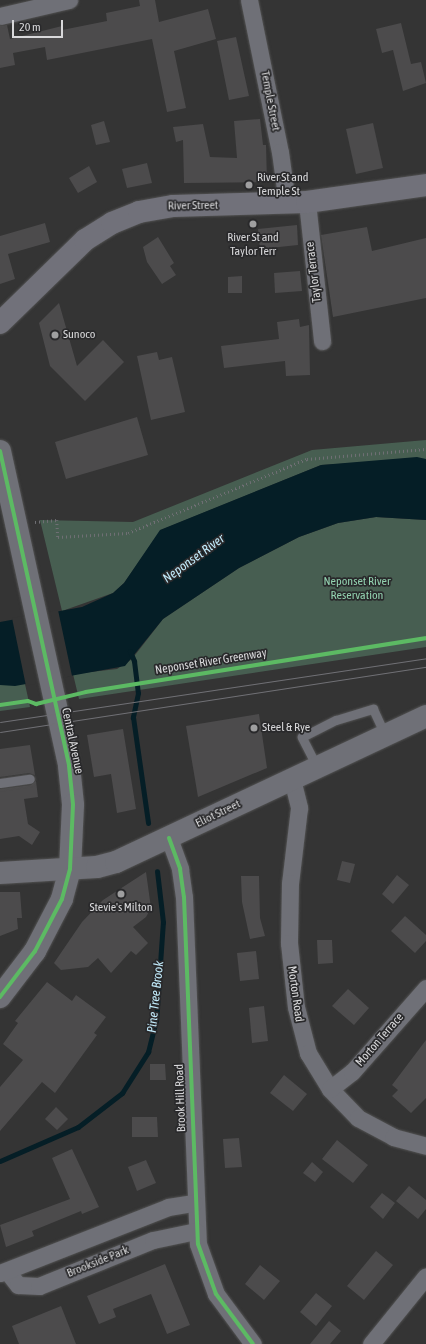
<!DOCTYPE html>
<html>
<head>
<meta charset="utf-8">
<style>
  body { margin:0 }
  #map { position:relative; width:426px; height:1344px; overflow:hidden; background:#343434; font-family:"Asap Condensed",sans-serif }
  div>[style] { position:absolute }
  [style*='--x'] { left:calc(var(--x)*1px); top:calc(var(--y)*1px); width:calc(var(--w)*1px); rotate:calc(var(--a)*1deg) }
  .green>* { inset:0; background:#475e51 }
  .water>* { inset:0; background:#051e26 }
  .pier>* { inset:0; background:#343434 }
  .stream>* { height:5px; margin:-2.5px; padding:0 2.5px; transform-origin:2.5px; border-radius:2.5px; background:#051e26 }
  .building>* { inset:0; background:#4c4b4c }
  .path>* { height:2.5px; margin-top:-1.25px; transform-origin:0; background:repeating-linear-gradient(90deg,#6f6f74 0 1px,transparent 0 4px) }
  .roads { filter:drop-shadow(0 0 1px #525252) drop-shadow(0 0 1px #525252) }
  .service>* { height:9px; margin:-4.5px; padding:0 4.5px; transform-origin:4.5px; border-radius:4.5px; background:#6f7077 }
  .minor>* { height:17px; margin:-8.5px; padding:0 8.5px; transform-origin:8.5px; border-radius:8.5px; background:#6f7077 }
  .tertiary>* { height:22px; margin:-11px; padding:0 11px; transform-origin:11px; border-radius:11px; background:#6f7077 }
  .secondary>* { height:22px; margin:-11px; padding:0 11px; transform-origin:11px; border-radius:11px; background:#71717a }
  .tram>* { height:1px; margin:-0.5px; padding:0 0.5px; transform-origin:0.5px; border-radius:0.5px; background:#707075 }
  .cycleway>* { height:4px; margin:-2px; padding:0 2px; transform-origin:2px; border-radius:2px; background:#5cba63 }
  .dots>* { width:11px; height:11px; translate:-50% -50%; box-sizing:border-box; border:2px solid #29292b; border-radius:50% }
  span { translate:-50% -50%; white-space:nowrap; text-align:center; line-height:1.15; -webkit-text-stroke:3.5px #29292b; paint-order:stroke }
  .street-label { font-size:12px; color:#d8d8da }
  .poi-label { font-size:12px; color:#d8d8da }
  .left { translate:0 -50%; text-align:left }
  .park-label { font-size:12px; color:#93d2b0 }
  .water-label { font-size:13px; color:#c1eafa; font-style:italic }
  .scale { position:absolute; left:12px; top:20px; width:51px; height:18px; box-sizing:border-box; border:2px solid #d8d8da; border-top:0; padding-left:5px; font-size:12px; line-height:14px; white-space:nowrap; color:#d8d8da; -webkit-text-stroke:3px #29292b; paint-order:stroke }
</style>
</head>
<body>
<div id="map">
  <div class="green">
    <i style="clip-path:polygon(426px 440px,426px 459px,321px 465px,161px 530px,124px 583px,113px 593px,62px 611px,40px 520px,133px 522px,312px 450px)"></i>
    <i style="clip-path:polygon(376px 517px,426px 520px,426px 647px,79px 699px,73px 674px,117px 669px,132px 659px,163px 619px,239px 568px,299px 537px,338px 523px)"></i>
    <i style="clip-path:polygon(25px 684px,30px 707px,0 711px,0 685px)"></i>
  </div>
  <div class="water">
    <i style="clip-path:polygon(417px 457px,426px 459px,426px 520px,376px 517px,338px 523px,299px 537px,239px 568px,163px 619px,125px 666px,15px 686px,0 685px,0 622px,82px 607px,113px 593px,124px 583px,160px 530px,321px 465px)"></i>
  </div>
  <div class="pier">
    <i style="clip-path:polygon(58px 610px,72px 676px,26px 686px,12px 618px)"></i>
  </div>
  <div class="stream">
    <i style="--x:130;--y:651;--w:11;--a:68"></i>
    <i style="--x:134;--y:661;--w:32;--a:83"></i>
    <i style="--x:138;--y:693;--w:25;--a:102"></i>
    <i style="--x:133;--y:717;--w:107;--a:81.9"></i>
    <i style="--x:0;--y:1161;--w:85;--a:-23.6"></i>
    <i style="--x:78;--y:1127;--w:56;--a:-37.7"></i>
    <i style="--x:122;--y:1093;--w:49;--a:-57.6"></i>
    <i style="--x:148;--y:1052;--w:32;--a:-76"></i>
    <i style="--x:156;--y:1021;--w:99;--a:-86"></i>
    <i style="--x:163;--y:922;--w:51;--a:-96.7"></i>
  </div>
  <div class="building">
    <i style="clip-path:polygon(139px 0,155px 0,159px 22px,208px 9px,216px 39px,174px 51px,186px 108px,167px 112px,152px 39px,47px 60px,45px 47px,13px 53px,15px 65px,0 68px,0 26px,7px 25px,10px 39px,62px 26px,62px 30px,107px 21px,106px 13px,140px 6px)"></i>
    <i style="clip-path:polygon(401px 23px,411px 64px,421px 62px,426px 83px,403px 91px,393px 50px,382px 53px,376px 29px)"></i>
    <i style="clip-path:polygon(236px 37px,249px 96px,229px 100px,217px 41px)"></i>
    <i style="clip-path:polygon(260px 119px,263px 145px,266px 145px,267px 182px,184px 183px,183px 140px,176px 142px,173px 127px,203px 124px,210px 157px,237px 158px,234px 121px)"></i>
    <i style="clip-path:polygon(104px 121px,110px 142px,96px 145px,91px 125px)"></i>
    <i style="clip-path:polygon(373px 123px,383px 168px,356px 174px,346px 129px)"></i>
    <i style="clip-path:polygon(147px 163px,152px 183px,127px 188px,122px 169px)"></i>
    <i style="clip-path:polygon(89px 166px,97px 182px,78px 193px,69px 178px)"></i>
    <i style="clip-path:polygon(45px 223px,50px 242px,8px 254px,15px 279px,0 284px,0 236px)"></i>
    <i style="clip-path:polygon(297px 225px,298px 245px,260px 249px,258px 229px)"></i>
    <i style="clip-path:polygon(367px 227px,372px 251px,426px 238px,426px 298px,333px 317px,321px 235px)"></i>
    <i style="clip-path:polygon(158px 237px,174px 263px,170px 266px,176px 275px,162px 284px,147px 262px,143px 247px)"></i>
    <i style="clip-path:polygon(300px 271px,302px 291px,275px 293px,274px 273px)"></i>
    <i style="clip-path:polygon(242px 276px,242px 293px,228px 293px,228px 277px)"></i>
    <i style="clip-path:polygon(59px 303px,77px 366px,103px 340px,124px 362px,85px 401px,50px 366px,39px 323px)"></i>
    <i style="clip-path:polygon(299px 319px,300px 327px,309px 325px,310px 375px,286px 376px,285px 361px,224px 368px,221px 346px,279px 339px,277px 322px)"></i>
    <i style="clip-path:polygon(157px 352px,159px 360px,172px 357px,185px 412px,151px 420px,137px 356px)"></i>
    <i style="clip-path:polygon(137px 417px,148px 455px,66px 479px,55px 442px)"></i>
    <i style="clip-path:polygon(259px 714px,267px 768px,198px 797px,186px 726px)"></i>
    <i style="clip-path:polygon(123px 729px,136px 809px,117px 813px,111px 774px,94px 777px,87px 735px)"></i>
    <i style="clip-path:polygon(30px 745px,35px 775px,29px 773px,0 777px,0 749px)"></i>
    <i style="clip-path:polygon(36px 781px,38px 797px,24px 799px,28px 824px,40px 832px,32px 845px,19px 836px,0 839px,0 789px,31px 785px)"></i>
    <i style="clip-path:polygon(342px 861px,355px 864px,350px 883px,337px 880px)"></i>
    <i style="clip-path:polygon(146px 872px,151px 908px,146px 917px,133px 927px,148px 943px,136px 955px,131px 951px,111px 973px,98px 958px,88px 967px,61px 970px,54px 963px,82px 922px,103px 900px)"></i>
    <i style="clip-path:polygon(397px 875px,409px 885px,393px 904px,382px 894px)"></i>
    <i style="clip-path:polygon(241px 876px,259px 876px,260px 918px,265px 936px,250px 939px,242px 902px)"></i>
    <i style="clip-path:polygon(0 892px,20px 892px,22px 918px,17px 918px,18px 929px,0 936px)"></i>
    <i style="clip-path:polygon(405px 916px,426px 935px,426px 941px,415px 953px,391px 931px)"></i>
    <i style="clip-path:polygon(317px 940px,332px 940px,333px 963px,318px 964px)"></i>
    <i style="clip-path:polygon(256px 951px,259px 979px,240px 981px,237px 953px)"></i>
    <i style="clip-path:polygon(47px 982px,72px 1001px,76px 995px,106px 1017px,94px 1033px,97px 1035px,55px 1093px,42px 1082px,0 1131px,0 1087px,23px 1060px,3px 1044px,18px 1023px,15px 1021px)"></i>
    <i style="clip-path:polygon(348px 989px,369px 1008px,354px 1025px,332px 1006px)"></i>
    <i style="clip-path:polygon(264px 1006px,268px 1041px,252px 1043px,249px 1008px)"></i>
    <i style="clip-path:polygon(426px 1040px,426px 1098px,411px 1113px,392px 1096px,398px 1090px,392px 1085px)"></i>
    <i style="clip-path:polygon(150px 1064px,165px 1064px,166px 1080px,150px 1080px)"></i>
    <i style="clip-path:polygon(284px 1075px,307px 1094px,293px 1111px,270px 1093px)"></i>
    <i style="clip-path:polygon(56px 1107px,68px 1119px,57px 1130px,45px 1119px)"></i>
    <i style="clip-path:polygon(132px 1117px,157px 1117px,158px 1137px,132px 1137px)"></i>
    <i style="clip-path:polygon(239px 1138px,242px 1167px,225px 1168px,223px 1139px)"></i>
    <i style="clip-path:polygon(337px 1140px,368px 1165px,353px 1183px,322px 1159px)"></i>
    <i style="clip-path:polygon(72px 1149px,99px 1207px,82px 1214px,81px 1211px,32px 1231px,34px 1236px,6px 1247px,0 1225px,70px 1199px,52px 1158px)"></i>
    <i style="clip-path:polygon(146px 1160px,156px 1183px,137px 1191px,128px 1167px)"></i>
    <i style="clip-path:polygon(312px 1162px,323px 1172px,315px 1182px,303px 1173px)"></i>
    <i style="clip-path:polygon(409px 1186px,426px 1200px,426px 1209px,418px 1219px,396px 1201px)"></i>
    <i style="clip-path:polygon(382px 1193px,395px 1203px,383px 1219px,370px 1207px)"></i>
    <i style="clip-path:polygon(376px 1251px,393px 1265px,364px 1300px,347px 1286px)"></i>
    <i style="clip-path:polygon(165px 1264px,190px 1325px,167px 1334px,151px 1294px,113px 1309px,116px 1317px,99px 1324px,87px 1296px)"></i>
    <i style="clip-path:polygon(260px 1265px,280px 1281px,264px 1300px,245px 1284px)"></i>
    <i style="clip-path:polygon(316px 1293px,332px 1306px,316px 1326px,300px 1312px)"></i>
    <i style="clip-path:polygon(61px 1306px,76px 1344px,19px 1344px,12px 1326px)"></i>
    <i style="clip-path:polygon(329px 1321px,341px 1331px,330px 1344px,310px 1344px)"></i>
  </div>
  <div class="path">
    <i style="--x:35;--y:522;--w:22;--a:-5"></i>
    <i style="--x:57;--y:520;--w:17;--a:87"></i>
    <i style="--x:58;--y:537;--w:70;--a:-3.3"></i>
    <i style="--x:128;--y:533;--w:194;--a:-22.5"></i>
    <i style="--x:307;--y:459;--w:119;--a:-4.8"></i>
  </div>
  <div class="roads">
    <div class="service">
      <i style="--x:317;--y:767;--w:34;--a:-117"></i>
      <i style="--x:302;--y:737;--w:38;--a:-27"></i>
      <i style="--x:336;--y:720;--w:39;--a:-17"></i>
      <i style="--x:373;--y:709;--w:29;--a:65"></i>
      <i style="--x:0;--y:783;--w:30;--a:-8"></i>
    </div>
    <div class="minor">
      <i style="--x:249;--y:0;--w:155;--a:78.5"></i>
      <i style="--x:280;--y:152;--w:51;--a:82.2"></i>
      <i style="--x:0;--y:16;--w:71;--a:-13.1"></i>
      <i style="--x:307;--y:202;--w:140;--a:83.8"></i>
      <i style="--x:292;--y:779;--w:30;--a:76"></i>
      <i style="--x:299;--y:808;--w:76;--a:96.8"></i>
      <i style="--x:290;--y:883;--w:60;--a:91"></i>
      <i style="--x:289;--y:943;--w:64;--a:83.8"></i>
      <i style="--x:296;--y:1007;--w:48;--a:75.4"></i>
      <i style="--x:308;--y:1053;--w:42;--a:58.6"></i>
      <i style="--x:330;--y:1089;--w:40;--a:46"></i>
      <i style="--x:358;--y:1118;--w:40;--a:28"></i>
      <i style="--x:393;--y:1137;--w:34;--a:15"></i>
      <i style="--x:169;--y:838;--w:33;--a:70"></i>
      <i style="--x:180;--y:869;--w:28;--a:82"></i>
      <i style="--x:184;--y:897;--w:347;--a:87.7"></i>
      <i style="--x:198;--y:1244;--w:53;--a:70.2"></i>
      <i style="--x:216;--y:1294;--w:62;--a:53.5"></i>
      <i style="--x:330;--y:1089;--w:28;--a:-38"></i>
      <i style="--x:352;--y:1072;--w:112;--a:-48.6"></i>
      <i style="--x:7;--y:1271;--w:18;--a:52"></i>
      <i style="--x:18;--y:1285;--w:21;--a:3"></i>
      <i style="--x:39;--y:1286;--w:123;--a:-22"></i>
      <i style="--x:153;--y:1240;--w:44;--a:-11.8"></i>
      <i style="--x:0;--y:1273;--w:180;--a:-21.4"></i>
      <i style="--x:168;--y:1207;--w:26;--a:-9"></i>
      <i style="--x:371;--y:1344;--w:87;--a:-51"></i>
    </div>
    <div class="tertiary">
      <i style="--x:0;--y:451;--w:322;--a:77.6"></i>
      <i style="--x:69;--y:766;--w:39;--a:84"></i>
      <i style="--x:73;--y:805;--w:64;--a:92.7"></i>
      <i style="--x:70;--y:869;--w:31;--a:105"></i>
      <i style="--x:62;--y:899;--w:59;--a:117.4"></i>
      <i style="--x:35;--y:951;--w:58;--a:127.3"></i>
      <i style="--x:0;--y:873;--w:97;--a:-3.5"></i>
      <i style="--x:97;--y:867;--w:20;--a:-15"></i>
      <i style="--x:116;--y:862;--w:343;--a:-25.2"></i>
    </div>
    <div class="secondary">
      <i style="--x:0;--y:323;--w:119;--a:-44.3"></i>
      <i style="--x:85;--y:240;--w:32;--a:-32"></i>
      <i style="--x:112;--y:223;--w:29;--a:-22"></i>
      <i style="--x:139;--y:212;--w:35;--a:-10"></i>
      <i style="--x:173;--y:206;--w:134;--a:-1.7"></i>
      <i style="--x:307;--y:202;--w:120;--a:-8.1"></i>
    </div>
  </div>
  <div class="tram">
    <i style="--x:0;--y:722;--w:431;--a:-8.5"></i>
    <i style="--x:0;--y:732;--w:431;--a:-8.7"></i>
  </div>
  <div class="cycleway">
    <i style="--x:0;--y:451;--w:322;--a:77.6"></i>
    <i style="--x:69;--y:766;--w:39;--a:84"></i>
    <i style="--x:73;--y:805;--w:64;--a:92.7"></i>
    <i style="--x:70;--y:869;--w:31;--a:105"></i>
    <i style="--x:62;--y:899;--w:59;--a:117.4"></i>
    <i style="--x:35;--y:951;--w:58;--a:127.3"></i>
    <i style="--x:0;--y:705;--w:28;--a:-8"></i>
    <i style="--x:28;--y:701;--w:9;--a:21"></i>
    <i style="--x:36;--y:704;--w:51;--a:-13.5"></i>
    <i style="--x:86;--y:692;--w:344;--a:-9"></i>
    <i style="--x:169;--y:838;--w:33;--a:70"></i>
    <i style="--x:180;--y:869;--w:28;--a:82"></i>
    <i style="--x:184;--y:897;--w:347;--a:87.7"></i>
    <i style="--x:198;--y:1244;--w:53;--a:70.2"></i>
    <i style="--x:216;--y:1294;--w:62;--a:53.5"></i>
  </div>
  <div class="dots">
    <i style="left:249px;top:185px;background:#9f9fa0"></i>
    <i style="left:253px;top:224px;background:#9f9fa0"></i>
    <i style="left:55px;top:335px;background:#9f9fa0"></i>
    <i style="left:254px;top:728px;background:#9f9fa0"></i>
    <i style="left:121px;top:894px;background:#9f9fa0"></i>
  </div>
  <div class="street-label">
    <span style="left:270px;top:101px;rotate:79deg">Temple Street</span>
    <span style="left:193px;top:206px;rotate:-1deg">River Street</span>
    <span style="left:314px;top:272px;rotate:-97deg">Taylor Terrace</span>
    <span style="left:211px;top:662px;rotate:-9deg">Neponset River Greenway</span>
    <span style="left:72px;top:741px;rotate:78deg">Central Avenue</span>
    <span style="left:218px;top:814px;rotate:-26deg">Eliot Street</span>
    <span style="left:295px;top:994px;rotate:82deg">Morton Road</span>
    <span style="left:380px;top:1040px;rotate:-49deg">Morton Terrace</span>
    <span style="left:181px;top:1098px;rotate:-92deg">Brook Hill Road</span>
    <span style="left:98px;top:1262px;rotate:-22deg">Brookside Park</span>
  </div>
  <div class="poi-label">
    <span class="left" style="left:257px;top:185px">River St and<br>Temple St</span>
    <span style="left:253px;top:245px">River St and<br>Taylor Terr</span>
    <span class="left" style="left:63px;top:335px">Sunoco</span>
    <span class="left" style="left:262px;top:728px">Steel &amp; Rye</span>
    <span style="left:121px;top:908px">Stevie's Milton</span>
  </div>
  <div class="park-label">
    <span style="left:357px;top:589px">Neponset River<br>Reservation</span>
  </div>
  <div class="water-label">
    <span style="left:194px;top:559px;rotate:-36deg">Neponset River</span>
    <span style="left:156px;top:997px;rotate:-84deg">Pine Tree Brook</span>
  </div>
  <div class="scale">20 m</div>
</div>
</body>
</html>
